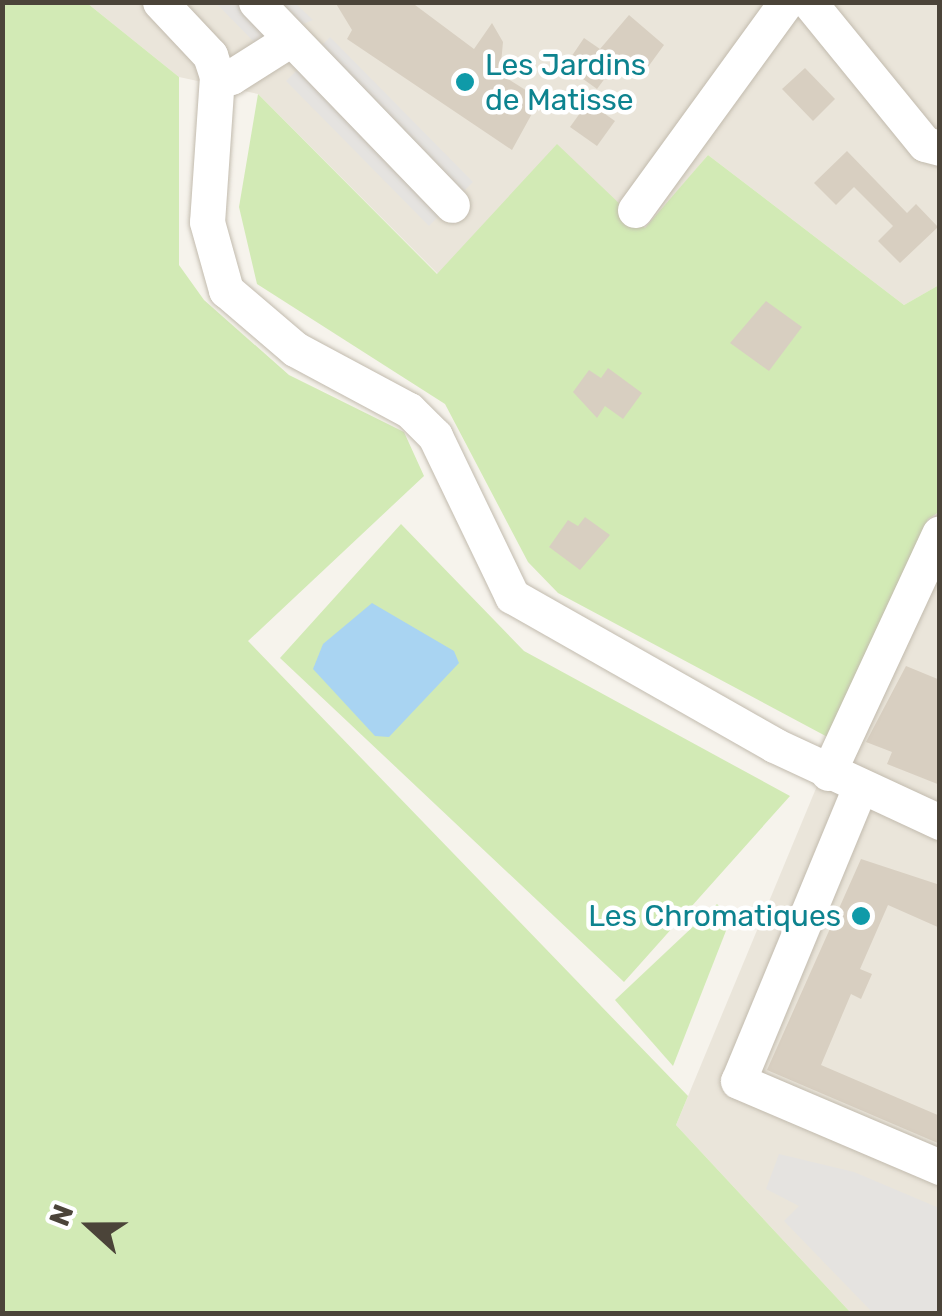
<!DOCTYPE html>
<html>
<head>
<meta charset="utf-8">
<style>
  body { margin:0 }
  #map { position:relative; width:942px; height:1316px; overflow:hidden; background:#f6f3ec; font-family:Rubik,sans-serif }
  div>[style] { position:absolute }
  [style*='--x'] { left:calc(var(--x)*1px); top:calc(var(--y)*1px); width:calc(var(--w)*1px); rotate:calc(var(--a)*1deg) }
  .residential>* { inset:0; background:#eae5da }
  .green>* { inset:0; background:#d2eab5 }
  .parking>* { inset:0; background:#e5e3e0 }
  .water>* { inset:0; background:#a9d4f2 }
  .building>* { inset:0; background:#d8cfc1 }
  .roads { filter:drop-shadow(0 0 2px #c2bbae) drop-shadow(0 0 2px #c2bbae) }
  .minor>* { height:35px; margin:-17.5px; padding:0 17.5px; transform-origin:17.5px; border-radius:17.5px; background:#fff }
  .dots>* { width:28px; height:28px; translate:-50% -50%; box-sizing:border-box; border:5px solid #fff; border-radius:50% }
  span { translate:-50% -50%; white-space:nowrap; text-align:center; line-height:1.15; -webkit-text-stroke:9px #fff; paint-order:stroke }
  .culture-label { font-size:30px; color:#0d838f }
  .left { translate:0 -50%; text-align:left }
  .right { translate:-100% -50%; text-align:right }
  .frame { position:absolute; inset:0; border:5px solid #4b4439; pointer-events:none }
  .north { position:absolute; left:40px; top:1176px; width:100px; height:100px; -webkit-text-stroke:8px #fff; paint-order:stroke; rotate:291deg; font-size:28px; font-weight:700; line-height:40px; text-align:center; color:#4b4439 }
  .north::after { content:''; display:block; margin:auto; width:35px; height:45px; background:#4b4439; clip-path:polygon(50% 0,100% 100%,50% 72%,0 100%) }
</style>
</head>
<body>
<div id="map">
  <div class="residential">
    <i style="clip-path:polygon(87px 3px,939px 3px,939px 285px,904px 305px,708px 155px,646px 229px,438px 274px,258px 94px,179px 77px)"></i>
    <i style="clip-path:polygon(939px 512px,939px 1313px,851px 1313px,676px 1125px,928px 519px)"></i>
  </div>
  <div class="green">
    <i style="clip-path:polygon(3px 2px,87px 3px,179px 77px,179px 265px,204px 300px,289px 375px,404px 432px,424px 476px,248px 641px,688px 1096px,676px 1125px,851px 1313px,3px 1313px)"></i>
    <i style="clip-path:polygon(258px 94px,437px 274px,557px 144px,645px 228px,708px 155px,904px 305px,939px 285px,939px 512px,928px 519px,835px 741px,558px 593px,528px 562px,445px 404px,257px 284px,239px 207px)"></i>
    <i style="clip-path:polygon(401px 524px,524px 651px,790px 796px,624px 982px,280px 658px)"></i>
    <i style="clip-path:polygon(717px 904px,731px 918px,673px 1066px,615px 1000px)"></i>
  </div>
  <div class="parking">
    <i style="clip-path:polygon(216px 3px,295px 3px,313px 20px,255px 43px)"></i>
    <i style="clip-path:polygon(330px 37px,473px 182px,429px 226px,286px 81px)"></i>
    <i style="clip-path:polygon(779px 1154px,854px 1172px,939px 1208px,939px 1313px,873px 1313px,784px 1221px,799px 1206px,766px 1189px)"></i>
  </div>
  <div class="water">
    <i style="clip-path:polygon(372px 603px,454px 651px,459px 663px,389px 737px,375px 736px,313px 669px,323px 644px)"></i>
  </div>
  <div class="building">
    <i style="clip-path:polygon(335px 2px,411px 2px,474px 49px,492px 23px,503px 42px,500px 74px,540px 99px,512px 150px,347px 39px,352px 30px)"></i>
    <i style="clip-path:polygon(629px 15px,664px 45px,640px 78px,617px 62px,597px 89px,565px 66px,584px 38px,600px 49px)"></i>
    <i style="clip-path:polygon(805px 68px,835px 99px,813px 121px,782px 89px)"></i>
    <i style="clip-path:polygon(588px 102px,615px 121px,597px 146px,570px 127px)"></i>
    <i style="clip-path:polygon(847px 151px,907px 213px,916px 204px,938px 227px,900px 263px,878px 241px,893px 226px,854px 187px,836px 205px,814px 183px)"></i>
    <i style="clip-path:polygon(766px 301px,802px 327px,769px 371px,730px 343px)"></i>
    <i style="clip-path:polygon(608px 368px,642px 393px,623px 419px,605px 406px,597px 418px,573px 392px,589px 370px,601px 378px)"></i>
    <i style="clip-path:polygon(585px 517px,610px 535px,580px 570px,549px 547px,568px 520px,578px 526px)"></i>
    <i style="clip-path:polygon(906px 666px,940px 680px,940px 785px,887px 764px,892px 752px,866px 742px)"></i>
    <i style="clip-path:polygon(861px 859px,940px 885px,940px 928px,888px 905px,860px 969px,872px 974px,861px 999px,851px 994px,821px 1065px,940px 1116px,940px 1144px,767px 1070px)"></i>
  </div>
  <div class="roads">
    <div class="minor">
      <i style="--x:160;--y:2;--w:73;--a:46.7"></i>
      <i style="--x:210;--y:55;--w:22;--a:72"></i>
      <i style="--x:217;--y:76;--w:146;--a:93.9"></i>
      <i style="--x:207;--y:222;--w:71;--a:74.4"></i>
      <i style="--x:226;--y:290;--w:91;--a:40.5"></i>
      <i style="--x:295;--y:349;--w:129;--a:28.2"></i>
      <i style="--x:409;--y:410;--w:37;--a:45"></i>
      <i style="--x:435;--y:436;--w:178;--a:64.3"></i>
      <i style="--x:512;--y:596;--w:301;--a:29.6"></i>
      <i style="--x:774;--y:745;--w:183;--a:24.9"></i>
      <i style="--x:256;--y:2;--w:282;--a:46"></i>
      <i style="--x:809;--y:2;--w:183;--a:50.8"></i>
      <i style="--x:925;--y:144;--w:16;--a:15"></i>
      <i style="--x:217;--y:76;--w:14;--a:4"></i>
      <i style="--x:231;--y:77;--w:71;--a:-32.3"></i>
      <i style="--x:635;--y:210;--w:257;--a:-54"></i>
      <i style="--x:828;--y:773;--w:264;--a:-65.1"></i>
      <i style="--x:860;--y:787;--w:318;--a:112.5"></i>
      <i style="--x:738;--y:1081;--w:220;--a:23.1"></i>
    </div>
  </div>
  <div class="dots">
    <i style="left:465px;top:82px;background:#0f9aa8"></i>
    <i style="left:861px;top:916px;background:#0f9aa8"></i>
  </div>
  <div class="culture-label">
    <span class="left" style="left:485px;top:82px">Les Jardins<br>de Matisse</span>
    <span class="right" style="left:841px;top:916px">Les Chromatiques</span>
  </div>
  <div class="frame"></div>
  <div class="north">N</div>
</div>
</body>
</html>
